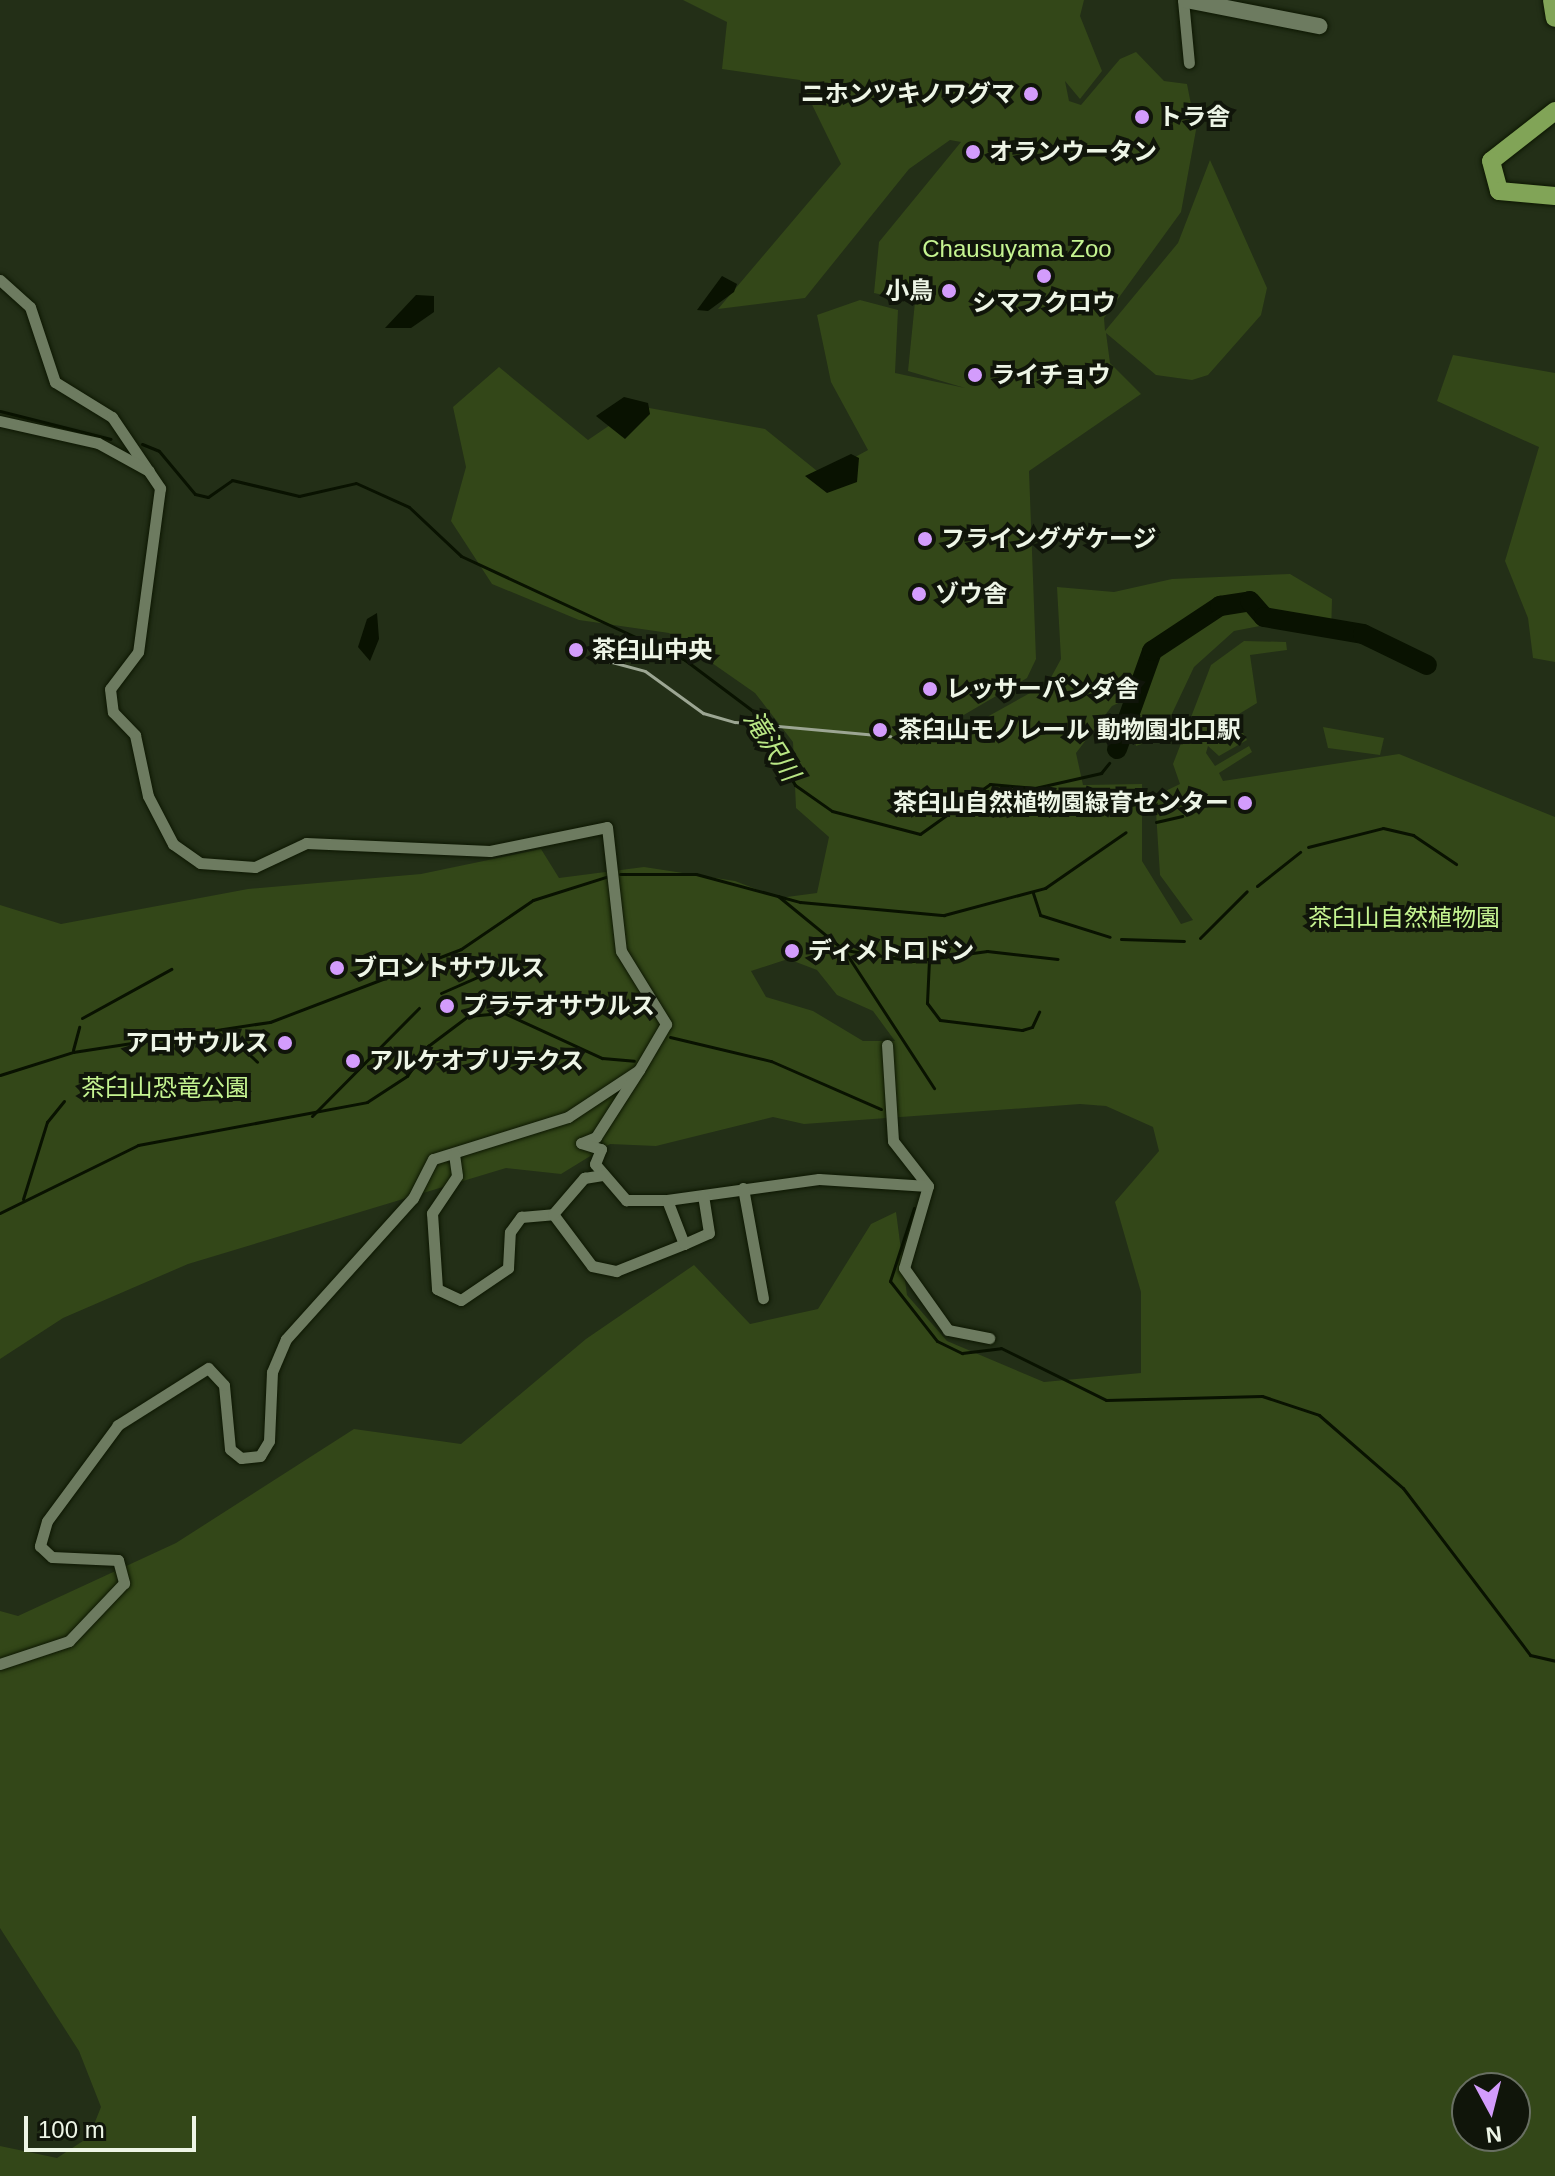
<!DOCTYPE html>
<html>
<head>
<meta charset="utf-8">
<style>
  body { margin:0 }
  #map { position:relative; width:1555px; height:2176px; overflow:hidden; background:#232f17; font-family:Helvetica,"Noto Sans JP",sans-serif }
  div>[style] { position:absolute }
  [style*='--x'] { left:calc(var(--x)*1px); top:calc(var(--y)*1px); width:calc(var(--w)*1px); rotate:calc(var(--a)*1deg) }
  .green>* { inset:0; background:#334718 }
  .water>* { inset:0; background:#091201 }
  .stream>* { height:3px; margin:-1.5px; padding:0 1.5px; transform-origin:1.5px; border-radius:1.5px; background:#091201 }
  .river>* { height:20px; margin:-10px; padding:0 10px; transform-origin:10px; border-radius:10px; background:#091201 }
  .roads { filter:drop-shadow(0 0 2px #0d1702) drop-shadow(0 0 2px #0d1702) }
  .street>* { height:11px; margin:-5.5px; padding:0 5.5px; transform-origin:5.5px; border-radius:5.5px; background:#6d7b60 }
  .secondary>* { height:16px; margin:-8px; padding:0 8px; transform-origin:8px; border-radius:8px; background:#6d7b60 }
  .primary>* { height:18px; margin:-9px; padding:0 9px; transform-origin:9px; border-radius:9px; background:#81a457 }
  .rail>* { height:3px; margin:-1.5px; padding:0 1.5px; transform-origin:1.5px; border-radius:1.5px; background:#9ca693 }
  .dots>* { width:22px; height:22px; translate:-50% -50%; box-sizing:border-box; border:4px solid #10150a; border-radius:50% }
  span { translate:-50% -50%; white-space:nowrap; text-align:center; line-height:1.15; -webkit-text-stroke:8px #10150a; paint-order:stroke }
  .poi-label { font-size:24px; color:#edf5e6; font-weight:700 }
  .right { translate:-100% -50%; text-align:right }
  .left { translate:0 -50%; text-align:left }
  .park-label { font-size:24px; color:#c5f491 }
  .water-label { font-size:26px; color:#b9e785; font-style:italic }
  .north { position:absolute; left:1451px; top:2072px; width:80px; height:80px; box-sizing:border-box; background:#10150a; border:2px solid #686f62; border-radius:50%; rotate:173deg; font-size:22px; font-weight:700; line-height:32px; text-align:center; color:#edf5e6 }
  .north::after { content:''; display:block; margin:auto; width:28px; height:36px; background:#d39cfc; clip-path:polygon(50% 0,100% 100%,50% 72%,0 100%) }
  .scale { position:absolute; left:24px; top:2116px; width:172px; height:36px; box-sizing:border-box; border:4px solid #edf5e6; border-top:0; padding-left:10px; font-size:24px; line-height:28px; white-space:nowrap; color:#edf5e6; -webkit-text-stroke:6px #10150a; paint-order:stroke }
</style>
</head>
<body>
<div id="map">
  <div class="green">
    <i style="clip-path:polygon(evenodd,683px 0,1084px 0,1080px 16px,1102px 71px,1080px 99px,1065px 81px,1069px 101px,1081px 105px,1120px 59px,1136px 52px,1164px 81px,1187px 84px,1196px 130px,1181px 212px,1104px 318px,1105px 331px,1178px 243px,1210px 160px,1267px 288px,1261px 315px,1208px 375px,1192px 380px,1156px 375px,1106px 333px,1110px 363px,1141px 394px,1029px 471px,1036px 659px,1027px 678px,962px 716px,927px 729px,891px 726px,916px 744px,960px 732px,1048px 683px,1061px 659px,1057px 587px,1114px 592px,1172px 579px,1290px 574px,1332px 599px,1331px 636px,1265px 625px,1234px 631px,1194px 667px,1161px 737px,1136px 746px,1127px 699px,1112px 706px,1076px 753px,1083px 785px,1142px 784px,1142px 861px,1181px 924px,1193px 920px,1160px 875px,1155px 796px,1180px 784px,1173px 764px,1211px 665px,1244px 641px,1286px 642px,1287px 650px,1250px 655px,1257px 703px,1234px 717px,1247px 740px,1219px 756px,1208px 746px,1206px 753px,1215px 766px,1249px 746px,1252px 752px,1219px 773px,1223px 781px,1399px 754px,1555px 817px,1555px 2176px,0 2176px,0 2146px,57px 2158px,89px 2137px,101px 2107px,79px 2051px,0 1928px,0 1611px,18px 1616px,176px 1543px,354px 1429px,461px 1444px,586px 1339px,694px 1265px,750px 1324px,818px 1309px,871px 1224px,896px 1212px,907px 1295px,947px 1341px,1044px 1382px,1141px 1373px,1141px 1292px,1115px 1202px,1159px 1151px,1153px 1127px,1106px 1106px,1080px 1104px,804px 1124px,773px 1117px,656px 1146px,610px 1144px,561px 1174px,506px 1168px,188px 1264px,63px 1318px,0 1359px,0 905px,61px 924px,248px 889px,421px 874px,541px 849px,559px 878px,644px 867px,735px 881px,779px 898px,817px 893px,829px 837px,796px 808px,793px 742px,755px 693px,669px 633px,579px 620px,492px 584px,451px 521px,466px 467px,453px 407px,499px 367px,588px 440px,638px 406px,765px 429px,822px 475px,868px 450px,831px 382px,817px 315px,860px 300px,898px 310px,895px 373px,965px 388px,908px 371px,915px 302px,874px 293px,879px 242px,961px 142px,950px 140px,909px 169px,805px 298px,718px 309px,841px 164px,800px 80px,722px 69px,727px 22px,683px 0,788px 959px,817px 970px,837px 995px,873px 1011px,895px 1041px,863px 1041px,813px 1011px,766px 997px,751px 971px,788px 959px,683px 0,1467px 2088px,1515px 2088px,1515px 2136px,1467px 2136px,1467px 2088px)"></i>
    <i style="clip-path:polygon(1453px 355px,1555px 373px,1555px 662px,1533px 658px,1528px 618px,1505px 561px,1539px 447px,1437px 401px)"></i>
    <i style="clip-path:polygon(1323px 727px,1384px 738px,1380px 755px,1328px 748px)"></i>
  </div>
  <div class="water">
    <i style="clip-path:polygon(722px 276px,737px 284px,734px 292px,708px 311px,697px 310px)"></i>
    <i style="clip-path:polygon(416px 295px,434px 296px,434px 312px,411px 328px,385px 328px)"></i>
    <i style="clip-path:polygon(624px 397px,648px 403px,650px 414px,625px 439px,596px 416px)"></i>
    <i style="clip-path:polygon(851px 454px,859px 458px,857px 482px,827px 493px,805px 476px)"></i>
    <i style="clip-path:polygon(377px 613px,379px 639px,370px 661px,358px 647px,367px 619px)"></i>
  </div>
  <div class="stream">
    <i style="--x:0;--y:411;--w:114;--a:14.2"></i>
    <i style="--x:142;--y:444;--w:18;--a:22"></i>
    <i style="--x:159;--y:451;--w:56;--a:50.1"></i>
    <i style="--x:195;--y:494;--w:13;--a:13"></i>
    <i style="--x:208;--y:497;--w:29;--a:-35"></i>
    <i style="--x:232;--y:480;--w:69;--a:13.4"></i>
    <i style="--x:299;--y:496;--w:58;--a:-12.8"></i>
    <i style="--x:356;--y:483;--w:58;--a:24.4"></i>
    <i style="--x:409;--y:507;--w:71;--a:43.3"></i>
    <i style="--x:461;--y:556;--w:247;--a:24.9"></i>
    <i style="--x:685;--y:660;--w:85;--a:36.9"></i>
    <i style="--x:753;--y:711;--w:85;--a:60.4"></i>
    <i style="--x:795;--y:785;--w:45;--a:35.1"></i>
    <i style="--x:832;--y:811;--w:91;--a:14.6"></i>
    <i style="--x:920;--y:834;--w:86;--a:-35.5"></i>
    <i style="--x:990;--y:784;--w:45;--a:5.1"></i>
    <i style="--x:1035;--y:788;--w:68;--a:-12.8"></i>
    <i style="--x:1101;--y:773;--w:13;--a:-51"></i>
    <i style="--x:1156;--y:822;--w:27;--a:-13"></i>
    <i style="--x:1308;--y:847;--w:77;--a:-14.2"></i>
    <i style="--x:1383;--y:828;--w:31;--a:13"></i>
    <i style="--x:1413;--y:835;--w:52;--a:34"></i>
    <i style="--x:620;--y:874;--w:76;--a:0"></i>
    <i style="--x:696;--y:874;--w:108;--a:15.1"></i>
    <i style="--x:800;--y:902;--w:145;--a:5.2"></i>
    <i style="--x:944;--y:915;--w:105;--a:-15"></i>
    <i style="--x:1045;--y:888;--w:98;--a:-34.7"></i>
    <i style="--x:1257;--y:886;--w:55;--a:-38.3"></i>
    <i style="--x:1033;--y:893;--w:23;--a:72"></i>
    <i style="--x:1040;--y:915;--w:73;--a:17.4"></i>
    <i style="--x:778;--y:896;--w:85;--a:39.3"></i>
    <i style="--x:844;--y:950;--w:165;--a:56.9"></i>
    <i style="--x:1200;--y:938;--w:66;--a:-45"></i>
    <i style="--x:1121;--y:939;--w:63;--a:1.8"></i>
    <i style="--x:845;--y:950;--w:69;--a:9.2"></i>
    <i style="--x:913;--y:961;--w:75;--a:-7.7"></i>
    <i style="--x:987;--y:951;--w:71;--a:6.4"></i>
    <i style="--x:929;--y:960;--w:43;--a:92.7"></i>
    <i style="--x:927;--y:1003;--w:21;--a:53"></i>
    <i style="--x:940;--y:1020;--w:83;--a:7"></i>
    <i style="--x:1022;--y:1030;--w:10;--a:-17"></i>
    <i style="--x:1032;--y:1027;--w:17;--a:-65"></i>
    <i style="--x:441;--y:993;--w:80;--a:-23.7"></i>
    <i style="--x:514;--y:961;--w:26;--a:4"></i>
    <i style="--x:82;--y:1018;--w:102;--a:-28.8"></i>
    <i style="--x:670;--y:1037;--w:104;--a:13.4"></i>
    <i style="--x:771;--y:1061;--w:120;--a:23.6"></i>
    <i style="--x:238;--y:1044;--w:26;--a:43"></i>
    <i style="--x:73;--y:1050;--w:24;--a:-75"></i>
    <i style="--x:0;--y:1075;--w:77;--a:-17.5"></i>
    <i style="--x:73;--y:1052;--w:199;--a:-8.7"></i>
    <i style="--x:270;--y:1022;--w:204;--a:-20.9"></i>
    <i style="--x:461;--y:949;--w:87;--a:-34.2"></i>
    <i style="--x:533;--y:900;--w:80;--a:-17.5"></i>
    <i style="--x:312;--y:1116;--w:152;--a:-45.3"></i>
    <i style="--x:23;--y:1199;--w:81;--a:-72.7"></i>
    <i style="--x:47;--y:1122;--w:27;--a:-51"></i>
    <i style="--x:914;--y:1208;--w:77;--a:108.2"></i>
    <i style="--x:890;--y:1281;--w:76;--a:51.9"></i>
    <i style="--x:937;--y:1341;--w:28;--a:26"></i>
    <i style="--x:962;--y:1353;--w:39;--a:-7"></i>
    <i style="--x:1001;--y:1348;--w:117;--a:26.3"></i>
    <i style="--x:1106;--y:1400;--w:156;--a:-1.5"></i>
    <i style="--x:1262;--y:1396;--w:60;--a:18.4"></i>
    <i style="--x:1319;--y:1415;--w:111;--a:41"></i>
    <i style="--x:1403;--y:1488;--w:210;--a:52.7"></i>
    <i style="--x:1530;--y:1655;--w:26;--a:13"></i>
    <i style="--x:0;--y:1213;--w:154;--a:-26.2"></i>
    <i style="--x:138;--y:1145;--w:233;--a:-10.6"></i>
    <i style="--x:367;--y:1102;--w:48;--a:-33"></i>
    <i style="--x:407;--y:1076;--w:37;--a:-55"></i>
    <i style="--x:428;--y:1046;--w:50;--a:-36.9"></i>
    <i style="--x:468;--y:1016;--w:36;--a:-5"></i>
    <i style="--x:504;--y:1013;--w:108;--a:24.7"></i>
    <i style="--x:602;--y:1058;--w:32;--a:5"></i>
  </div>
  <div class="river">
    <i style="--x:1117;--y:749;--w:104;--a:-70.3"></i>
    <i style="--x:1152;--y:651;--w:82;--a:-33.5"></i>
    <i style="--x:1220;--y:606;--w:30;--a:-9"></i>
    <i style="--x:1250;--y:601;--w:21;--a:49"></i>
    <i style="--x:1264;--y:617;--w:100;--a:9.7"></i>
    <i style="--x:1363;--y:634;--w:71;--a:25.8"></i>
  </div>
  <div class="roads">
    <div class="street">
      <i style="--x:1183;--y:0;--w:63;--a:84.6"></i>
      <i style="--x:0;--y:280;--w:40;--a:42"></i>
      <i style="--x:30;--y:307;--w:79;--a:71.6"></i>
      <i style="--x:55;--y:382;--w:67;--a:31.6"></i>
      <i style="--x:112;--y:417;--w:86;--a:55.9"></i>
      <i style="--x:160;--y:488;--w:165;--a:97.6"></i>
      <i style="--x:138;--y:652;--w:46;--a:127.1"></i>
      <i style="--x:110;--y:689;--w:23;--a:83"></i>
      <i style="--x:113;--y:712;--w:32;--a:46"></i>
      <i style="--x:135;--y:735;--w:62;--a:78"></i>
      <i style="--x:148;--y:796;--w:54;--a:62.5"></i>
      <i style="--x:173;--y:844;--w:33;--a:35"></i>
      <i style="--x:200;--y:863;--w:55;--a:4.2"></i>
      <i style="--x:255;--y:867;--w:56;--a:-25.2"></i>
      <i style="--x:306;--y:843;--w:184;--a:2.5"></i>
      <i style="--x:490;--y:851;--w:119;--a:-11.6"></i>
      <i style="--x:607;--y:827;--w:125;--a:83.6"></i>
      <i style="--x:621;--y:951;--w:86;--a:58.3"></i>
      <i style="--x:666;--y:1024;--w:53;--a:120.4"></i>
      <i style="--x:639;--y:1070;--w:85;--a:146.5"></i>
      <i style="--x:568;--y:1117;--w:141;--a:162.7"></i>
      <i style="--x:433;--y:1159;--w:44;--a:117.1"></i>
      <i style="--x:413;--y:1198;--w:190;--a:132"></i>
      <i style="--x:286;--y:1339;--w:36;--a:113"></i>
      <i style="--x:272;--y:1372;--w:69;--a:92.5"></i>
      <i style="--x:269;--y:1441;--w:17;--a:121"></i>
      <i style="--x:260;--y:1456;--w:19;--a:174"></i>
      <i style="--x:241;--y:1458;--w:14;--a:-141"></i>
      <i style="--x:230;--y:1449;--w:64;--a:-95.4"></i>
      <i style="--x:224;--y:1385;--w:23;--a:-133"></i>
      <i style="--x:208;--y:1368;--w:107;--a:147.7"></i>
      <i style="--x:118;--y:1425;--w:119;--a:126.5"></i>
      <i style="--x:47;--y:1521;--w:26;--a:106"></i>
      <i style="--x:40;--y:1546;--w:16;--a:43"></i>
      <i style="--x:52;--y:1557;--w:66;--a:2.6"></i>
      <i style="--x:118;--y:1560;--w:24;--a:75"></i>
      <i style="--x:124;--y:1583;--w:80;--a:133.5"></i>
      <i style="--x:69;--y:1641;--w:73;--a:161.6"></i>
      <i style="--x:0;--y:421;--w:100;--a:12.7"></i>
      <i style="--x:98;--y:443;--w:58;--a:28.8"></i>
      <i style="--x:887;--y:1045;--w:96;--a:86.4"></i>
      <i style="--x:893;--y:1141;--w:57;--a:52.1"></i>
      <i style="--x:928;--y:1186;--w:85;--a:106.3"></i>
      <i style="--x:904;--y:1268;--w:76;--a:54.6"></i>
      <i style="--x:948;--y:1330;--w:42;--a:11"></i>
      <i style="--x:639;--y:1070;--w:80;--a:122.7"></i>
      <i style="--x:596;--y:1137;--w:16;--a:158"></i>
      <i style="--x:581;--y:1143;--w:21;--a:17"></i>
      <i style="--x:601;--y:1149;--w:16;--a:112"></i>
      <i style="--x:595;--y:1164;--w:48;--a:49.3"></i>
      <i style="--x:626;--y:1200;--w:41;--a:0"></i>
      <i style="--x:454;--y:1154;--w:22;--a:82"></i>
      <i style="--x:457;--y:1176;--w:45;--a:124"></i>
      <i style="--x:432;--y:1213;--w:76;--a:86.2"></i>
      <i style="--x:437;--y:1289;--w:26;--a:25"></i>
      <i style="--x:461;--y:1300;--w:57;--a:-34.2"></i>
      <i style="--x:508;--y:1268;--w:36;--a:-87"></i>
      <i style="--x:510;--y:1232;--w:19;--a:-54"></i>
      <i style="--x:521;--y:1217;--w:32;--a:-5"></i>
      <i style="--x:553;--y:1214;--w:65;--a:53.1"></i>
      <i style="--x:592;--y:1266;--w:25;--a:12"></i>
      <i style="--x:616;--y:1271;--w:73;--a:-21.7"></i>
      <i style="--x:684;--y:1244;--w:47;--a:-111.1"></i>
      <i style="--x:667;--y:1200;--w:153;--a:-7.9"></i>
      <i style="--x:819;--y:1179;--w:109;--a:3.7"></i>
      <i style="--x:743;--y:1188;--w:112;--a:79.7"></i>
      <i style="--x:553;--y:1214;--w:48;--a:-49.3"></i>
      <i style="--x:584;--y:1178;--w:20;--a:-9"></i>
      <i style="--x:684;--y:1244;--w:27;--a:-24"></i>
      <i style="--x:709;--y:1233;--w:38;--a:-99"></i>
    </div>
    <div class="secondary">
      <i style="--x:1186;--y:0;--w:136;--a:11.1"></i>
    </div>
    <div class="primary">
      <i style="--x:1552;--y:0;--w:18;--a:81"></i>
      <i style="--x:1555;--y:111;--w:81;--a:142"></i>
      <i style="--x:1491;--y:161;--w:31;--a:75"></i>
      <i style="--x:1499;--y:191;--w:56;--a:5.1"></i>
    </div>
  </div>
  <div class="rail">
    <i style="--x:608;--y:661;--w:38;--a:15"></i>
    <i style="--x:645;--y:671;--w:72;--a:35.9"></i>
    <i style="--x:703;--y:713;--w:33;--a:16"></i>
    <i style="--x:735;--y:722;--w:156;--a:5.2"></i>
  </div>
  <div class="dots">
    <i style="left:1031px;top:94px;background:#d39cfc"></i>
    <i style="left:1142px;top:117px;background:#d39cfc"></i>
    <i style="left:973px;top:152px;background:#d39cfc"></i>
    <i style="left:1044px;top:276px;background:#d39cfc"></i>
    <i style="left:949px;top:291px;background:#d39cfc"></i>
    <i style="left:975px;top:375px;background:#d39cfc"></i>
    <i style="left:925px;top:539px;background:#d39cfc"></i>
    <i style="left:919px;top:594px;background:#d39cfc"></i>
    <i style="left:576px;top:650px;background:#d39cfc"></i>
    <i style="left:930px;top:689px;background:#d39cfc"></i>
    <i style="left:880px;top:730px;background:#d39cfc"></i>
    <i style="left:1245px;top:803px;background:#d39cfc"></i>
    <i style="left:792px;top:951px;background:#d39cfc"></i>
    <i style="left:337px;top:968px;background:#d39cfc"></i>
    <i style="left:447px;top:1006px;background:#d39cfc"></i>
    <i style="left:285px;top:1043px;background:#d39cfc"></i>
    <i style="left:353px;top:1061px;background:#d39cfc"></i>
  </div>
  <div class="poi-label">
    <span class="right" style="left:1015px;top:94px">ニホンツキノワグマ</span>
    <span class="left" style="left:1158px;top:117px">トラ舎</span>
    <span class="left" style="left:989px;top:152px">オランウータン</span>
    <span class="right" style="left:933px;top:291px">小鳥</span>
    <span style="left:1044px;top:303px">シマフクロウ</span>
    <span class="left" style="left:991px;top:375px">ライチョウ</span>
    <span class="left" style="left:941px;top:539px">フライングゲケージ</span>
    <span class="left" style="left:935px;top:594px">ゾウ舎</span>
    <span class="left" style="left:592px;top:650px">茶臼山中央</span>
    <span class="left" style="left:946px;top:689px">レッサーパンダ舎</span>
    <span class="left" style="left:898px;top:730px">茶臼山モノレール 動物園北口駅</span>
    <span class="right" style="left:1229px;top:803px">茶臼山自然植物園緑育センター</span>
    <span class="left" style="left:808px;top:951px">ディメトロドン</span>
    <span class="left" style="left:353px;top:968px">ブロントサウルス</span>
    <span class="left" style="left:463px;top:1006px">プラテオサウルス</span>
    <span class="right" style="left:269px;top:1043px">アロサウルス</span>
    <span class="left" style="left:369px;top:1061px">アルケオプリテクス</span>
  </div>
  <div class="park-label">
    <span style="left:1017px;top:249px">Chausuyama Zoo</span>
    <span style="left:1404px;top:918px">茶臼山自然植物園</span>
    <span style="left:165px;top:1088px">茶臼山恐竜公園</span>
  </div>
  <div class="water-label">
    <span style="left:771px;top:746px;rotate:57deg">滝沢川</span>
  </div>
  <div class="north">N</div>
  <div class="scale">100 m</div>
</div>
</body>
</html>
